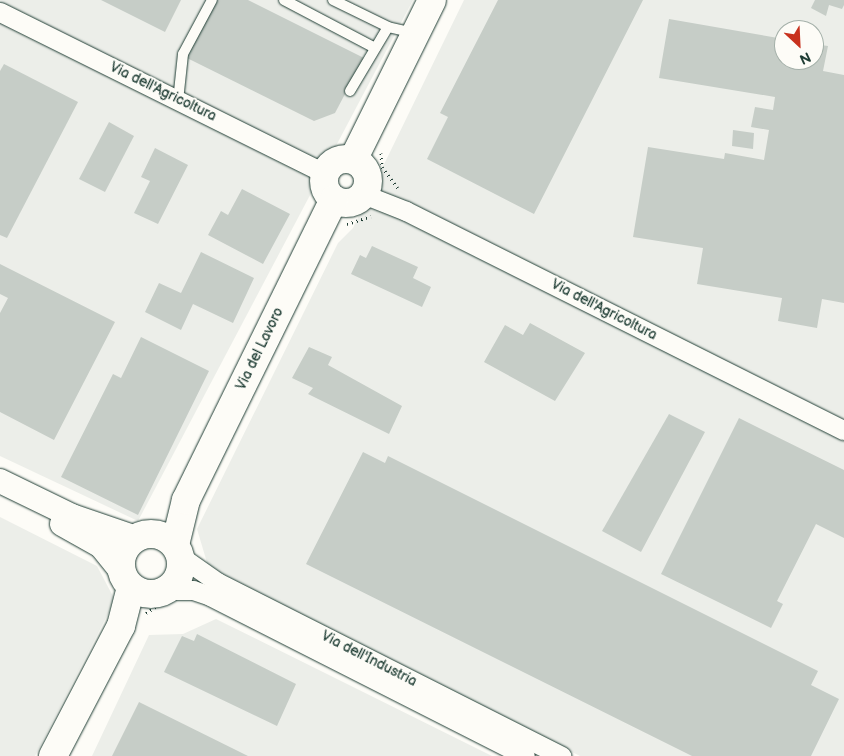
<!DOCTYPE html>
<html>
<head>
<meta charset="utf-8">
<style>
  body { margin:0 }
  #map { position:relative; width:844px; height:756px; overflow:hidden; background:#fdfcf7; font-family:"Balsamiq Sans",sans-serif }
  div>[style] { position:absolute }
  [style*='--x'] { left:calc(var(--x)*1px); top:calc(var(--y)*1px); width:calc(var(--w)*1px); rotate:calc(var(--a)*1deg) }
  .built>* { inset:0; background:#eceee9 }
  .building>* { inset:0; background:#c6cdc7 }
  .path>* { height:3px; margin-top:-1.5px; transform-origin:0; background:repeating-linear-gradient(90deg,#1f3d34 0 1px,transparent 0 5px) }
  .roads { filter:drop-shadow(0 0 1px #1f3d34) drop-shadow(0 0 1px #1f3d34) }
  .service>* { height:10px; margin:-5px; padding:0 5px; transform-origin:5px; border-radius:5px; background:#fdfcf7 }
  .minor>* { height:19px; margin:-9.5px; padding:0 9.5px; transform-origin:9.5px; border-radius:9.5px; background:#fdfcf7 }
  .tertiary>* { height:24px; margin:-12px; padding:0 12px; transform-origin:12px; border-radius:12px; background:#fdfcf7 }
  .primary>* { height:28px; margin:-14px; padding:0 14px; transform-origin:14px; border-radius:14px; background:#fdfcf7 }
  .primary>.ring { margin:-14px; padding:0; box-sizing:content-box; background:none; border:28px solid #fdfcf7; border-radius:50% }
  span { translate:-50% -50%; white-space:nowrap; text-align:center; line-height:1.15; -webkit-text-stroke:4px #fdfcf7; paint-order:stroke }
  .street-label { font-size:14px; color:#1f3d34 }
  .north { position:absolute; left:774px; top:20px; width:50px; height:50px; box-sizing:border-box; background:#fdfcf7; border:1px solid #a4b0a9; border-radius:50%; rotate:155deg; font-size:14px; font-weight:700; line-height:20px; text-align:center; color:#1f3d34 }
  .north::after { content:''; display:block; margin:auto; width:18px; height:22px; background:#c8321e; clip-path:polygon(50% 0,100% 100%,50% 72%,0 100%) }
</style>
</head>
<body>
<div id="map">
  <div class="built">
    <i style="clip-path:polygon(0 0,413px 0,138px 521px,0 456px)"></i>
    <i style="clip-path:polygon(evenodd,464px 0,844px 0,844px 756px,580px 756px,229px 581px,208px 566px,197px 529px,338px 243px,353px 228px,464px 0,784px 30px,814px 30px,814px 60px,784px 60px,784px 30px)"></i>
    <i style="clip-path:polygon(0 517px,97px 566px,115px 600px,35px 756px,0 756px)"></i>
    <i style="clip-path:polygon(216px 619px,492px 756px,92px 756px,149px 635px,183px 634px)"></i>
  </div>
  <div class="building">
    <i style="clip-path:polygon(101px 0,181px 0,165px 32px)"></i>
    <i style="clip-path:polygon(214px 0,248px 0,364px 58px,335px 113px,314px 121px,187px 58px)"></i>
    <i style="clip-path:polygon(498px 0,643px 0,534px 214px,427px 159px,448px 117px,440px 113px)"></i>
    <i style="clip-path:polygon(815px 0,844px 0,844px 5px,842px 9px,829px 5px,826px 16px,811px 8px)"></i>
    <i style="clip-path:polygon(669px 19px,784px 39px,784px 60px,814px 60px,814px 44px,828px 46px,823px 71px,844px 75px,844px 303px,822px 299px,817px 328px,778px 321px,782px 298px,697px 284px,703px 248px,633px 237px,648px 147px,724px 159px,725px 153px,764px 160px,769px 130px,751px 127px,755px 107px,773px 110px,775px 97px,659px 78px)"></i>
    <i style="clip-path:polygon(4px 64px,78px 102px,7px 238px,0 235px,0 71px)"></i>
    <i style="clip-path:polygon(109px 122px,134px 136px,105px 192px,79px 179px)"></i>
    <i style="clip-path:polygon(733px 130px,754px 133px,753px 149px,732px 146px)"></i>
    <i style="clip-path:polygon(155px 148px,188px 165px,158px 224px,134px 213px,150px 181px,141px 177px)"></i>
    <i style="clip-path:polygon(242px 189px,290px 214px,263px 264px,208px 235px,221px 211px,228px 215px)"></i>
    <i style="clip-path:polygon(372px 246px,418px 267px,413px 278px,431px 287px,422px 307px,351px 274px,360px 255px,366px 258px)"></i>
    <i style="clip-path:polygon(201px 252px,254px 278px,233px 323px,193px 304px,181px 330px,145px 312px,159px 283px,181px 293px)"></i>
    <i style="clip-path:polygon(0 264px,115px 322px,54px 440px,0 412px,0 313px,8px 298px,0 294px)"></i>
    <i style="clip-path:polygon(530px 323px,585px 353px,555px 401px,484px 362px,505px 325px,523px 335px)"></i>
    <i style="clip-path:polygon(141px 337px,209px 371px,138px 515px,61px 477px,113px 374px,121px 378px)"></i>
    <i style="clip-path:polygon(309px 347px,332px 357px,328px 365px,402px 406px,389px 434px,308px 394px,313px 388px,292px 378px)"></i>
    <i style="clip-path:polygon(669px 414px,705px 432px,641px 552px,602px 531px)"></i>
    <i style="clip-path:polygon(739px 418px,844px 470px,844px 538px,816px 524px,777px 601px,783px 604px,771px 628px,661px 574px)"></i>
    <i style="clip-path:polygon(363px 452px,385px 463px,388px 456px,818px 671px,811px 685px,839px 699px,811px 756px,692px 756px,306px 564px)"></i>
    <i style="clip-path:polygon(197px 634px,296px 684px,277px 726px,164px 672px,182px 636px,194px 641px)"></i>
    <i style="clip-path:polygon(139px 702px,248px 756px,112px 756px)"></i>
  </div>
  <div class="path">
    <i style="--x:381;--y:153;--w:14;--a:86"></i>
    <i style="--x:382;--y:167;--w:26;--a:53"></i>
    <i style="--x:347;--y:224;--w:25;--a:-18"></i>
    <i style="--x:146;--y:613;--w:17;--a:-33"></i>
  </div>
  <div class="roads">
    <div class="service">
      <i style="--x:284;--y:0;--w:103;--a:27.8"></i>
      <i style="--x:333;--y:0;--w:61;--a:26.1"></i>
      <i style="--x:388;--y:27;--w:28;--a:13"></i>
      <i style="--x:350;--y:91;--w:74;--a:-59.3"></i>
      <i style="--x:178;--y:101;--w:47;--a:-83.9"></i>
      <i style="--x:183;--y:54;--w:61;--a:-61.8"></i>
    </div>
    <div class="minor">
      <i style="--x:0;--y:12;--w:363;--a:26.4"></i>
      <i style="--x:363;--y:194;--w:46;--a:21.6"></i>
      <i style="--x:406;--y:211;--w:490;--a:26.6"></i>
      <i style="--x:180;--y:556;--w:45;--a:35.1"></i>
      <i style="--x:217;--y:582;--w:386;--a:26.8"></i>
      <i style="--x:167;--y:590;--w:26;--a:0"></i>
      <i style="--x:193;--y:590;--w:18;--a:19"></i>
      <i style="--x:210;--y:596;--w:353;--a:26.9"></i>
    </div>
    <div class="tertiary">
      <i style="--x:0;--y:481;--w:80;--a:25.9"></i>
      <i style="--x:72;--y:516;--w:68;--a:19"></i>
      <i style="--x:62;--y:524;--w:45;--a:29.4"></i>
      <i style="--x:101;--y:546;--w:32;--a:51"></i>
    </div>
    <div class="primary">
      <i class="ring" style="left:324px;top:159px;width:16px;height:16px"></i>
      <i style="--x:353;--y:160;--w:178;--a:-63.7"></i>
      <i class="ring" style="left:121px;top:534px;width:32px;height:32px"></i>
      <i style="--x:175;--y:545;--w:46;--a:-76.3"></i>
      <i style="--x:186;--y:500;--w:335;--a:-63.8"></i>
      <i style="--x:53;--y:756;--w:147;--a:-62.4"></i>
      <i style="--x:121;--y:626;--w:40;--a:-75.6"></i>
    </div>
  </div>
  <div class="street-label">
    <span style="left:163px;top:92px;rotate:26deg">Via dell'Agricoltura</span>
    <span style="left:604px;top:310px;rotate:27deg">Via dell'Agricoltura</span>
    <span style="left:260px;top:349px;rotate:-64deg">Via del Lavoro</span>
    <span style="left:369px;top:659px;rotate:27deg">Via dell'Industria</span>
  </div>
  <div class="north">N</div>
</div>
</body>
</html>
